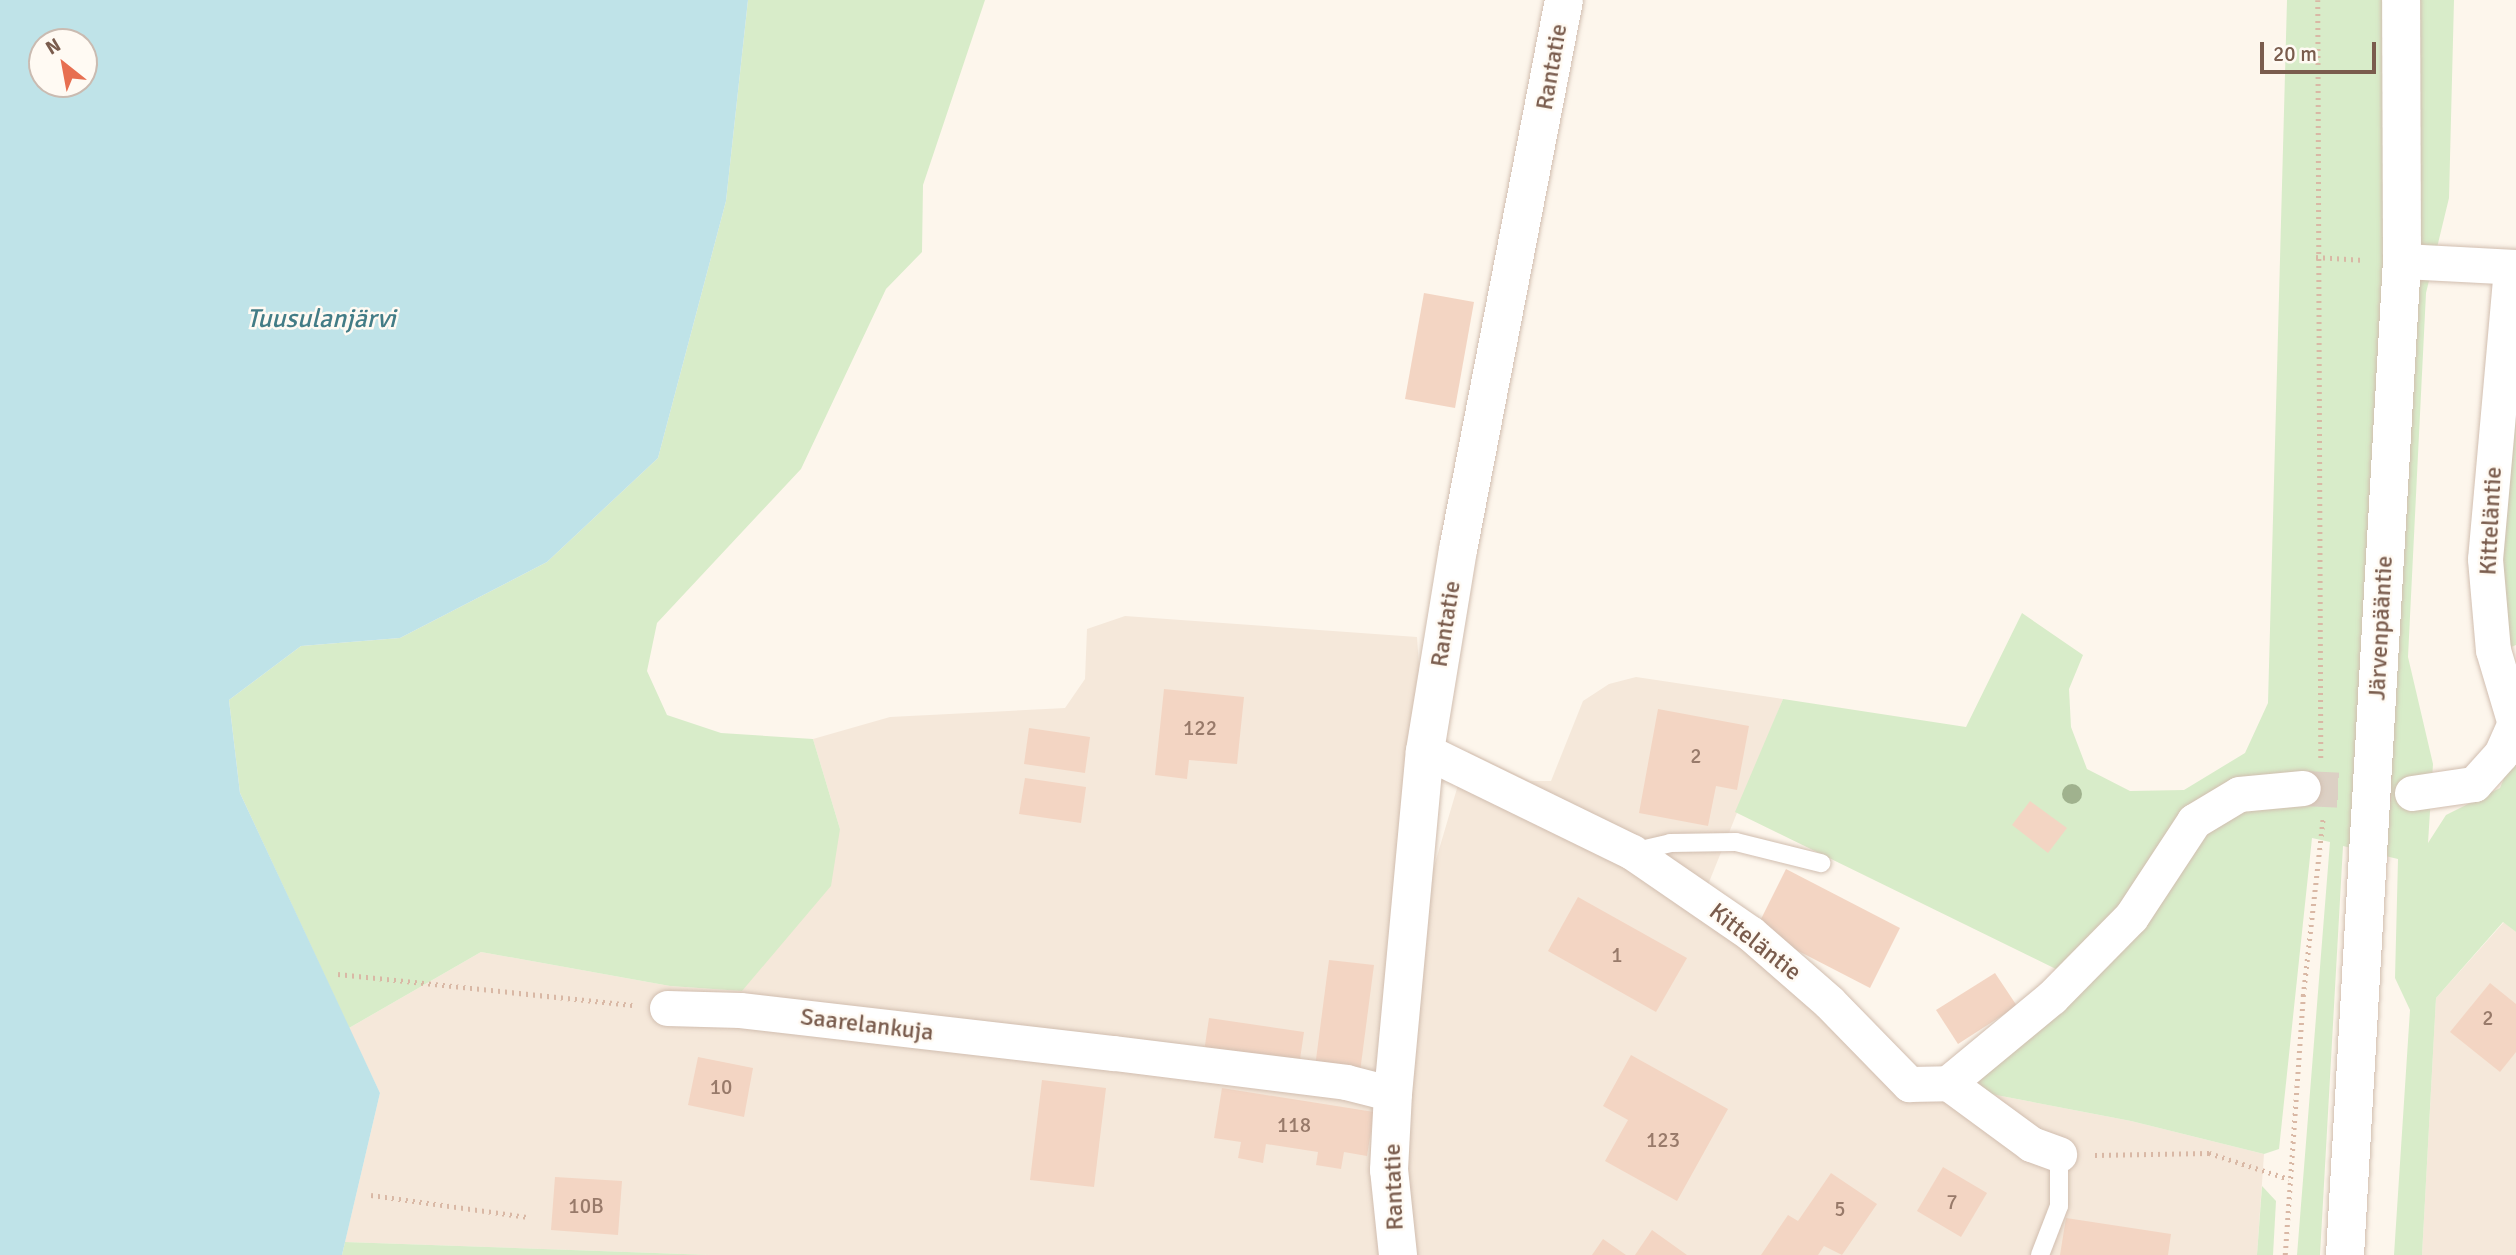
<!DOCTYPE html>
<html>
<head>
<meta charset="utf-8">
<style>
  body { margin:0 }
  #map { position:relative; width:2516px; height:1255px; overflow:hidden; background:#fdf6ec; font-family:Signika,sans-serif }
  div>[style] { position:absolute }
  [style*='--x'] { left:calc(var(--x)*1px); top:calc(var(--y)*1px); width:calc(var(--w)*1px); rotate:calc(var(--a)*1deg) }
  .residential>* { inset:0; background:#f5e8da }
  .green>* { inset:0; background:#d8ecc9 }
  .water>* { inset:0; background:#bfe3e8 }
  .building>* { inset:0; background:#f3d5c3 }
  .street-tunnel>* { height:35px; margin-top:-17.5px; transform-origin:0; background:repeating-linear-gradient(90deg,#dcd0c4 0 35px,transparent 0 53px) }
  .path>* { height:4.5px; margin-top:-2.25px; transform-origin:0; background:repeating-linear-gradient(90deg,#d9b8a5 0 2px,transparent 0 7px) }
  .roads { filter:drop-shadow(0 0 2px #d1beb0) drop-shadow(0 0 2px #d1beb0) }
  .lane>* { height:18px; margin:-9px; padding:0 9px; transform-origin:9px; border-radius:9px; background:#fff }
  .street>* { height:35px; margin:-17.5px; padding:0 17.5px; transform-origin:17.5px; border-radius:17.5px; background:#fff }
  .secondary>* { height:38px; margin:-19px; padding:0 19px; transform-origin:19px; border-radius:19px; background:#fff }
  .trees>* { width:20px; height:20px; margin:-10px; border-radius:50%; background:#a0b28e }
  span { translate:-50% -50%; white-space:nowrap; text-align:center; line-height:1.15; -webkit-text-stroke:5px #fffaf3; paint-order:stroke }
  .number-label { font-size:21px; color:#987a6a }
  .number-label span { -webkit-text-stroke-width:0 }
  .street-label { font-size:24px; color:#7a5c4d }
  .water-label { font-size:26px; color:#437c86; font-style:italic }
  .north { position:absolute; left:28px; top:28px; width:70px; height:70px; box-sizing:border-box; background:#fffaf3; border:2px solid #cabbb1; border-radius:50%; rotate:329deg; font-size:19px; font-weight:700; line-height:28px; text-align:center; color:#7a5c4d }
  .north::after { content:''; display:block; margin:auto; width:24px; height:32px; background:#e76f51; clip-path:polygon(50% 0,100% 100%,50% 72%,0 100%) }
  .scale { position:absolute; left:2260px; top:42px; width:116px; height:32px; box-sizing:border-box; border:4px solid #7a5c4d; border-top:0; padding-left:9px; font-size:21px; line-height:24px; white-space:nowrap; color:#7a5c4d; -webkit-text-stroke:5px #fffaf3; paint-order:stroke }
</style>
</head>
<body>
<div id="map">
  <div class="residential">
    <i style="clip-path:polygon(1125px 616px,1417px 637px,1425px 751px,1408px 955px,1468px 751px,1530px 781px,1551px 781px,1583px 701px,1609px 684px,1636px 677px,1783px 699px,1703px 897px,1953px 1104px,1975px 1091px,2131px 1121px,2264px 1154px,2257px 1255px,711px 1255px,345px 1242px,380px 1093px,349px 1028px,481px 952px,670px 986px,742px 991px,840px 829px,813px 739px,890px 717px,1065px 708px,1085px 679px,1087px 629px)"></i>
    <i style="clip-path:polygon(2504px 922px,2516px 932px,2516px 1255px,2422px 1255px,2436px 998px)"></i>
  </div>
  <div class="green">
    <i style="clip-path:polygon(748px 0,985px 0,923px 185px,922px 252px,886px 289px,801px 469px,657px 623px,647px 671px,667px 715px,721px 733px,813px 739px,840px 829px,831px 886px,742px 991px,670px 986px,481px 952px,349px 1028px,240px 793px,229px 700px,301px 646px,400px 638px,547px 562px,658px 458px,726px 201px)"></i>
    <i style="clip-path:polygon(2287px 0,2454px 0,2449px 198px,2426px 293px,2408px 657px,2433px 764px,2428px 843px,2446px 815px,2500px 788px,2516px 749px,2516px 932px,2503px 922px,2436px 998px,2422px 1255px,2394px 1255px,2410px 1010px,2395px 978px,2398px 859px,2343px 846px,2320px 1255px,2297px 1255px,2330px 842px,2312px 838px,2279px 1149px,2264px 1154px,2131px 1121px,1975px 1091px,1986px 1065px,2060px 971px,1735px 812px,1783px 699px,1966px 727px,2022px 613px,2083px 655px,2069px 689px,2071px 727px,2087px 769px,2130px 791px,2184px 790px,2245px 753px,2268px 703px)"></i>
    <i style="clip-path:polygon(2516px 326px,2516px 645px,2511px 647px,2492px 597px)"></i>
    <i style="clip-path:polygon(2262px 1186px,2276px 1201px,2273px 1255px,2257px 1255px)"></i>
    <i style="clip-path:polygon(345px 1242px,711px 1255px,342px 1255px)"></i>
  </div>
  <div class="water">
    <i style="clip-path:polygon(evenodd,0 0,748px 0,726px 201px,658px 458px,547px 562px,400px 638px,301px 646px,229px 700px,240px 793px,380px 1093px,342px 1255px,0 1255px,0 0,42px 42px,84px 42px,84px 84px,42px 84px,42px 42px)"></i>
  </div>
  <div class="building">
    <i style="clip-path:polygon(1424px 293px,1474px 302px,1455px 408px,1405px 399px)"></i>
    <i style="clip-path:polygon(1164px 689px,1244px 697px,1237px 764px,1189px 760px,1187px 779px,1155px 775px)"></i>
    <i style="clip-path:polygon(1658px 709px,1749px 726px,1737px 790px,1716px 786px,1708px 826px,1639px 813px)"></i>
    <i style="clip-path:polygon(1029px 728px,1090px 737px,1085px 773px,1024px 764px)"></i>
    <i style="clip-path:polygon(1025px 778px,1086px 787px,1081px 823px,1019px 814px)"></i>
    <i style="clip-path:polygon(2030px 801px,2067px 828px,2048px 853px,2012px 825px)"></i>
    <i style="clip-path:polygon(1786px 869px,1900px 928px,1870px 988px,1756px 929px)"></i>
    <i style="clip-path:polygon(1578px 897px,1687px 958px,1656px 1012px,1548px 951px)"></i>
    <i style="clip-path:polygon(1329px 960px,1374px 965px,1360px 1072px,1315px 1067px)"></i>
    <i style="clip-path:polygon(1995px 973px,2017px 1006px,1958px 1044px,1936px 1010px)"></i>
    <i style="clip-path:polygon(2490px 983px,2516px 1004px,2516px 1052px,2500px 1072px,2450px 1032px)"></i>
    <i style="clip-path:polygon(1209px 1018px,1304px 1032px,1299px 1066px,1204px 1052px)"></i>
    <i style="clip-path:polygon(1631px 1055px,1728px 1109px,1677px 1201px,1605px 1161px,1628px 1120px,1603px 1106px)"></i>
    <i style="clip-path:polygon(698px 1057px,753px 1068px,744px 1117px,688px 1105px)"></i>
    <i style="clip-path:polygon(1042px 1080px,1106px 1088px,1094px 1187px,1030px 1180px)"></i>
    <i style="clip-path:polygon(1222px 1088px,1374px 1112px,1367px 1156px,1344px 1152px,1341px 1169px,1316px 1165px,1318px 1152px,1266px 1144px,1263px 1163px,1238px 1158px,1241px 1142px,1214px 1138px)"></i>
    <i style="clip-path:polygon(1943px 1167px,1987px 1193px,1961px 1237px,1917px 1211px)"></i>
    <i style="clip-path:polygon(1831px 1173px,1877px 1204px,1842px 1255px,1824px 1246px,1818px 1255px,1761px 1255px,1788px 1215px,1798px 1221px)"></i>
    <i style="clip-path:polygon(555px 1177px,622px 1181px,618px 1235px,551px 1230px)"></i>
    <i style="clip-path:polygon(2066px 1218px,2171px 1234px,2168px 1255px,2060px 1255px)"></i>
    <i style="clip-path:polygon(1652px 1230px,1687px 1255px,1635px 1255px)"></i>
    <i style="clip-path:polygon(1603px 1239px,1626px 1255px,1592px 1255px)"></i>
  </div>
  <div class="street-tunnel">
    <i style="--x:2303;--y:788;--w:109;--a:2.6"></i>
  </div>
  <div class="path">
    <i style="--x:2318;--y:0;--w:758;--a:89.77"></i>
    <i style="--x:2316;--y:257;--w:48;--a:3.6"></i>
    <i style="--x:338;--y:974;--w:296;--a:6"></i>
    <i style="--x:2095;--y:1155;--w:114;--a:-1"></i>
    <i style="--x:2209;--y:1153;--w:84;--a:18"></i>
    <i style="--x:371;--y:1195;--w:159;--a:8"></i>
    <i style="--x:2285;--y:1255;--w:260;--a:-86"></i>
    <i style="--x:2303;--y:996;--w:178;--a:-83.6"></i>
  </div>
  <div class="roads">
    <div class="lane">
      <i style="--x:1632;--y:852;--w:39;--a:-13"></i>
      <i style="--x:1670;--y:843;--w:66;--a:-0.9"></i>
      <i style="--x:1736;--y:842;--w:88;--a:13.9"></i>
      <i style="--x:2040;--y:1255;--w:53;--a:-68.8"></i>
      <i style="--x:2059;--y:1206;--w:52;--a:-90"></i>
    </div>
    <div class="street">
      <i style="--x:2402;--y:261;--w:114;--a:3"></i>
      <i style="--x:2511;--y:268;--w:292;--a:95.1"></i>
      <i style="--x:2485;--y:559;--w:91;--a:85"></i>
      <i style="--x:2493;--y:650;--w:80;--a:73.4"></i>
      <i style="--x:1425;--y:751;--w:230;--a:26"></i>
      <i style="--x:1632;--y:852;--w:143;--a:34.5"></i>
      <i style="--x:1750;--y:933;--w:105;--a:41.1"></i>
      <i style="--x:1829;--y:1002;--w:115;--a:45.7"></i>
      <i style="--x:1909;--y:1084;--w:39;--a:-1"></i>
      <i style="--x:1948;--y:1083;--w:103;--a:36.3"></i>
      <i style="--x:2031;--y:1144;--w:30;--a:20"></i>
      <i style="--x:2412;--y:793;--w:63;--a:-8.3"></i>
      <i style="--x:2474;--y:784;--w:40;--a:-48"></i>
      <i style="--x:2501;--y:754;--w:30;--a:-66"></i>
      <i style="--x:667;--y:1008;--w:73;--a:1.6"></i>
      <i style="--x:740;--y:1010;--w:376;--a:6.6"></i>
      <i style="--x:1114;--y:1053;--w:234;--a:7.1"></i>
      <i style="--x:1346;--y:1082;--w:49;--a:14.3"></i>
      <i style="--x:1948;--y:1083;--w:135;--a:-39.6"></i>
      <i style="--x:2052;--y:997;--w:112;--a:-45.4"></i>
      <i style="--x:2131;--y:917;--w:115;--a:-56.7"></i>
      <i style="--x:2194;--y:821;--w:52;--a:-31"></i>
      <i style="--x:2239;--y:794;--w:64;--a:-5.4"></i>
    </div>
    <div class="secondary">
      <i style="--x:1398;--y:1255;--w:85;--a:-96"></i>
      <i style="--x:1389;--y:1170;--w:76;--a:-87"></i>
      <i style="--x:1393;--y:1094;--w:344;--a:-84.7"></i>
      <i style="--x:1425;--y:751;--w:204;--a:-80.7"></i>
      <i style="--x:1458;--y:550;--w:560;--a:-79.09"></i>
      <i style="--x:2345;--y:1255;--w:996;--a:-86.72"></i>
      <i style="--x:2402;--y:261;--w:261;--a:-90.2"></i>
    </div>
  </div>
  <div class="trees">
    <i style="left:2072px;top:794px"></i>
  </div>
  <div class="number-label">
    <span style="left:1200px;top:728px">122</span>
    <span style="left:1696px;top:756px">2</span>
    <span style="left:1617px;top:955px">1</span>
    <span style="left:2488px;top:1018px">2</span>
    <span style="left:721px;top:1087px">10</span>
    <span style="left:1294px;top:1125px">118</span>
    <span style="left:1663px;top:1140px">123</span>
    <span style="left:1952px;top:1202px">7</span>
    <span style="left:586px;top:1206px">10B</span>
    <span style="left:1840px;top:1209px">5</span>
  </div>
  <div class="street-label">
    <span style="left:1552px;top:67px;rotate:-80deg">Rantatie</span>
    <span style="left:2491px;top:521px;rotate:-87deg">Kitteläntie</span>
    <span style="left:1446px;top:624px;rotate:-81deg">Rantatie</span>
    <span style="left:2381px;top:628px;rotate:-87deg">Järvenpääntie</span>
    <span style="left:1755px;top:942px;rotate:38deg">Kitteläntie</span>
    <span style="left:867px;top:1025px;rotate:7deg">Saarelankuja</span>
    <span style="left:1394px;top:1187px;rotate:-92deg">Rantatie</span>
  </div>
  <div class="water-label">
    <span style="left:321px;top:320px">Tuusulanjärvi</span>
  </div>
  <div class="north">N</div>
  <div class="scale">20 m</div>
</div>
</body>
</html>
